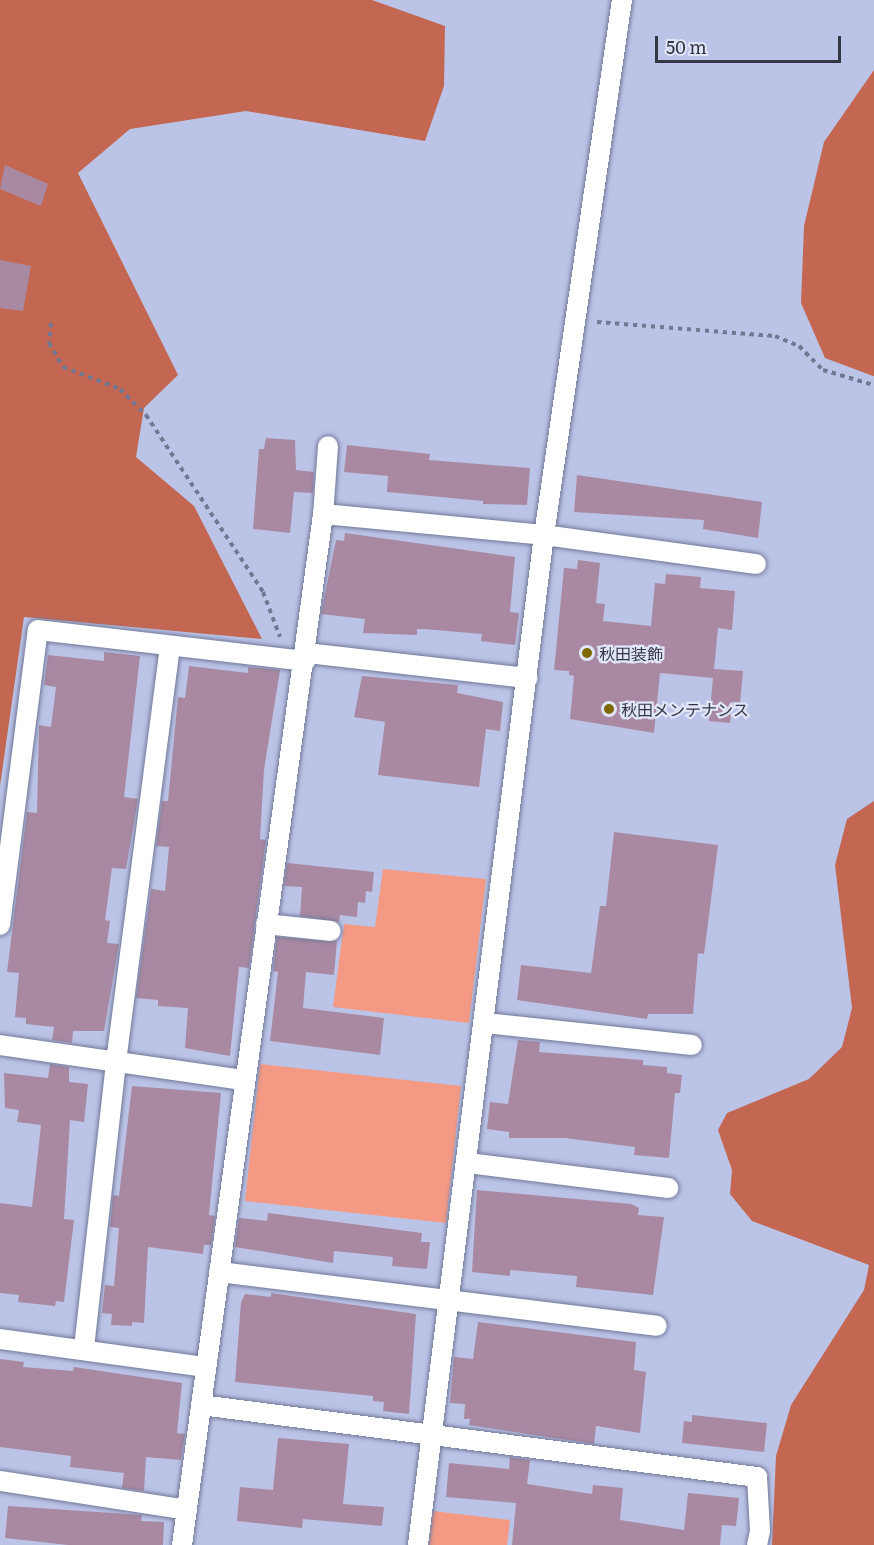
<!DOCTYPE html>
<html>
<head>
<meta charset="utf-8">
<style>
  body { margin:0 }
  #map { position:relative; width:874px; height:1545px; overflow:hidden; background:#bbc4e7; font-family:Literata,"Noto Sans JP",serif }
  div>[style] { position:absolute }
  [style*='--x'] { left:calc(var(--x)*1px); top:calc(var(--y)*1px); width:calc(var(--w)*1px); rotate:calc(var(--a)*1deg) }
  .green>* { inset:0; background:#f49a84 }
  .forest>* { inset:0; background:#c46752 }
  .building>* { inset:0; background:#a989a2 }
  .path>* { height:4px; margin-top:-2px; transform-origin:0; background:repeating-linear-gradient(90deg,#727890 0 4.5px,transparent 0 9px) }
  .roads { filter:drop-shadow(0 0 2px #717899) drop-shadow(0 0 2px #717899) }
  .minor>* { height:20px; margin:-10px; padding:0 10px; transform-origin:10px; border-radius:10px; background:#fff }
  .dots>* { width:16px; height:16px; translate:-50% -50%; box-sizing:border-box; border:3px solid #e1e5f8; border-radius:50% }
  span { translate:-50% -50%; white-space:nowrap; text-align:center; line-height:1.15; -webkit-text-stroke:4.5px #e1e5f8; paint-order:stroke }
  .poi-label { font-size:16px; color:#343745 }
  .left { translate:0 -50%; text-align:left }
  .scale { position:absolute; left:655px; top:36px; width:186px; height:27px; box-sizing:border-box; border:3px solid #343745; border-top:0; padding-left:8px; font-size:18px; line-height:21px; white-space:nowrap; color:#343745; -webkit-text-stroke:4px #e1e5f8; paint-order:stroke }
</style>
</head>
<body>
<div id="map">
  <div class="green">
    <i style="clip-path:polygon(383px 869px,486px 879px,469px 1023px,333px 1007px,344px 924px,375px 927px)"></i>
    <i style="clip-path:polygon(260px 1064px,461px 1086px,446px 1223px,245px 1201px)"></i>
    <i style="clip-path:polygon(433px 1511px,510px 1520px,507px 1545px,429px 1545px)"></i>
  </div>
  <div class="forest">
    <i style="clip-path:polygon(0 0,372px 0,445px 26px,444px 86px,425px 141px,246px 111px,130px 129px,78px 173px,178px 375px,144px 408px,136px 457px,194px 506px,262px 639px,24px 617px,0 786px)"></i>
    <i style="clip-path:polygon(874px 70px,874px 376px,873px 376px,825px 358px,801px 303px,804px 226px,824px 142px)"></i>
    <i style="clip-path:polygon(874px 801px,874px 1545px,772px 1545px,776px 1456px,791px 1405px,864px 1290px,869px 1265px,752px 1221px,730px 1194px,732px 1170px,718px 1130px,727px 1113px,809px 1079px,842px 1047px,852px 1008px,835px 865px,847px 819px)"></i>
  </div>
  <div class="building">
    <i style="clip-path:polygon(5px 165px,48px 184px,41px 206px,0 189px)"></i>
    <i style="clip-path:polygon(0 260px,31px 266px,23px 311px,0 308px)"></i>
    <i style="clip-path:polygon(266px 438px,295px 440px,296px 470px,314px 472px,313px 493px,294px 492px,290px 533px,253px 529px,259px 449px,264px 449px)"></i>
    <i style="clip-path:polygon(347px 445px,430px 454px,429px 460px,530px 468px,527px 505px,483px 504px,483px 501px,387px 492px,388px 476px,344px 472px)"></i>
    <i style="clip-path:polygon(577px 475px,762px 502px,758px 538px,703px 529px,704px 520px,574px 512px)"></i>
    <i style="clip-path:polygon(345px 533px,515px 557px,510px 612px,519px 613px,515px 645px,481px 641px,482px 634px,424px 629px,417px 629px,417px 635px,363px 633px,365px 619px,321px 614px,336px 540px,344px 541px)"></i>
    <i style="clip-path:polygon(578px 560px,600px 563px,596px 603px,605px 604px,603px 621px,651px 626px,655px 583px,665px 584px,666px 574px,701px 577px,700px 588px,735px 591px,732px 630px,718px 628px,714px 669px,743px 671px,740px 703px,732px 702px,730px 723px,709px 721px,713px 678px,660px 673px,654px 733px,570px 719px,574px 676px,569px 675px,569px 671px,554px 670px,564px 568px,577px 569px)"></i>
    <i style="clip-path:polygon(104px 652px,140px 656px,124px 797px,138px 799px,126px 869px,112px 868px,105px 920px,110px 921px,107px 943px,119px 944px,104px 1031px,73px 1031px,72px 1043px,52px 1040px,54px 1027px,26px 1024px,26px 1018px,15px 1017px,19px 973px,7px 972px,27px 812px,37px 813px,39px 725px,51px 727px,56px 687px,44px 685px,48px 655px,104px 661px)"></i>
    <i style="clip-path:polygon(189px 666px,248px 673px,248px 667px,280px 670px,264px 770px,260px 839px,266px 840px,249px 968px,239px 967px,230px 1056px,185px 1048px,188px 1008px,158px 1006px,158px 1000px,136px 998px,151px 889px,165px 891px,169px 847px,156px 846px,162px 801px,168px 801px,178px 697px,185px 698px)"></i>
    <i style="clip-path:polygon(362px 676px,458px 685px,457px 693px,503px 702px,500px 731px,486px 729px,479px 787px,378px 775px,385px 722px,354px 717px)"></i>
    <i style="clip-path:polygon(614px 832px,718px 845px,704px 954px,698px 953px,693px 1014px,648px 1014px,647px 1019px,517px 1000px,521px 965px,591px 973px,600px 906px,606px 906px)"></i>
    <i style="clip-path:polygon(287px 863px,374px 872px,372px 892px,366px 891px,365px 903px,358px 902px,357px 917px,340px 915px,339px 922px,300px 916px,302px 887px,284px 886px)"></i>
    <i style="clip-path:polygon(277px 937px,337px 941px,334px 975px,306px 972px,303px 1008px,384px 1018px,380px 1055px,270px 1041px,278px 972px,273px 971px)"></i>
    <i style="clip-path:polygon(518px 1040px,540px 1042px,539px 1052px,643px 1060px,643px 1065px,667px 1067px,667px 1073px,682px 1075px,680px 1093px,675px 1093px,669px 1158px,634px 1155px,635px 1147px,565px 1138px,509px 1138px,509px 1132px,487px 1129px,490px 1102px,508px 1104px)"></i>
    <i style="clip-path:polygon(50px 1064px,69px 1067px,69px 1082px,88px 1084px,84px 1122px,70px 1120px,64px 1219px,74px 1220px,64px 1302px,56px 1301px,55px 1306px,18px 1302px,19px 1295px,0 1293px,0 1203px,32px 1207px,41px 1125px,17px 1122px,19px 1110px,5px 1108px,4px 1073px,48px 1078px)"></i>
    <i style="clip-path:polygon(132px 1086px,221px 1093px,209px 1215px,215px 1216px,211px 1245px,204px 1245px,203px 1254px,148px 1247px,144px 1323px,132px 1322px,132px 1326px,111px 1325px,112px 1314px,102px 1313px,105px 1285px,114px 1286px,119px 1228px,110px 1227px,113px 1195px,119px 1196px)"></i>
    <i style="clip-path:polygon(477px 1190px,631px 1204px,639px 1208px,638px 1215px,664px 1217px,653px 1295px,576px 1287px,577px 1276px,510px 1270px,510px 1276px,472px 1272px)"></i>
    <i style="clip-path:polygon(268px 1213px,422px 1233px,421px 1242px,430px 1242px,427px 1269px,392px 1266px,393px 1257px,334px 1251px,333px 1263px,235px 1247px,239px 1218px,267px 1221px)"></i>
    <i style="clip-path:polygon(271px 1293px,416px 1314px,409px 1414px,383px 1411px,384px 1402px,373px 1401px,373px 1396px,235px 1382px,241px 1302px,245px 1294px,271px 1297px)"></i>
    <i style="clip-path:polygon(478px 1322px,636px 1342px,634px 1370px,646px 1372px,640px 1433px,596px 1426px,594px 1444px,469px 1425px,470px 1419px,464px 1419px,465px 1404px,450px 1403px,454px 1357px,473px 1359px)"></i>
    <i style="clip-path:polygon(0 1359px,24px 1362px,23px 1367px,73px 1371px,74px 1367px,182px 1383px,177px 1433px,185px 1434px,181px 1460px,146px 1457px,144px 1491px,122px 1488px,124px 1473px,70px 1467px,71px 1456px,0 1447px)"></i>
    <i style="clip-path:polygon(692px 1415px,767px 1423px,764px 1452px,682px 1443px,684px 1421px,692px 1422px)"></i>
    <i style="clip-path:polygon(278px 1438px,349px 1444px,343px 1504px,384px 1507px,382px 1526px,303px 1519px,302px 1528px,237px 1521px,240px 1487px,273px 1490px)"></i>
    <i style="clip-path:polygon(510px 1457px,530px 1460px,527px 1484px,592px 1494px,593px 1485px,623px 1488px,620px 1520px,684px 1530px,688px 1493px,739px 1498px,736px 1526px,722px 1525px,720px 1545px,512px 1545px,516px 1503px,446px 1497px,449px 1463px,509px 1469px)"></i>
    <i style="clip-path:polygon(8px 1506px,142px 1515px,141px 1521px,164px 1522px,163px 1545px,68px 1545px,5px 1538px)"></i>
  </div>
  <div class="path">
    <i style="--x:597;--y:322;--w:179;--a:4.5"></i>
    <i style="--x:775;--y:336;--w:26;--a:23"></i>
    <i style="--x:799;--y:346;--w:34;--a:45"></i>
    <i style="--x:823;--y:370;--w:53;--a:16.4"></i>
    <i style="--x:51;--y:323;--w:20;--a:96"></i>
    <i style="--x:49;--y:343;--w:28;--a:60"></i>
    <i style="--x:63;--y:367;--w:61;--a:21.1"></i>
    <i style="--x:120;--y:389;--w:37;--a:45"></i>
    <i style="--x:146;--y:415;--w:212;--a:56.5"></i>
    <i style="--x:263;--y:592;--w:48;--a:69.3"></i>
  </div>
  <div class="roads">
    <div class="minor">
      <i style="--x:323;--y:516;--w:70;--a:-85.9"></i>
      <i style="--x:307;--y:653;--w:222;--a:6.5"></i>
      <i style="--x:266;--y:924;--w:65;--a:6.1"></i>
      <i style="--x:0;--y:925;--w:297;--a:-82.7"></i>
      <i style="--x:38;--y:630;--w:269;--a:6.6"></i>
      <i style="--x:486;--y:1023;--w:207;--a:6.1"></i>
      <i style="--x:0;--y:1045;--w:246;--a:8.2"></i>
      <i style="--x:468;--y:1163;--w:202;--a:7.1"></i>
      <i style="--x:219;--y:1272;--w:441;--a:7"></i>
      <i style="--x:0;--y:1339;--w:207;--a:7.8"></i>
      <i style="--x:84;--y:1348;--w:288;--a:-83.6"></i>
      <i style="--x:116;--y:1062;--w:418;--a:-82.6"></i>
      <i style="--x:201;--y:1405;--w:561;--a:7.38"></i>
      <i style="--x:757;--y:1477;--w:54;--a:86.8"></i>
      <i style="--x:760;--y:1531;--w:14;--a:102"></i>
      <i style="--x:0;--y:1481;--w:189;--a:8.8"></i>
      <i style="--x:182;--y:1545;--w:1041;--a:-82.21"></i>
      <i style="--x:323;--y:514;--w:222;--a:5.4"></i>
      <i style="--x:544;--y:535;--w:214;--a:7.8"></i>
      <i style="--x:418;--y:1545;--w:1018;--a:-82.89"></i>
      <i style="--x:544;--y:535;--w:541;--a:-81.71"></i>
    </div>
  </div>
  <div class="dots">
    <i style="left:587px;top:653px;background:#7e6800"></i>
    <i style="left:609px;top:709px;background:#7e6800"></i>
  </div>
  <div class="poi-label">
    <span class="left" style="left:599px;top:653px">秋田装飾</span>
    <span class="left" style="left:621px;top:709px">秋田メンテナンス</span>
  </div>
  <div class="scale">50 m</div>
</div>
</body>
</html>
